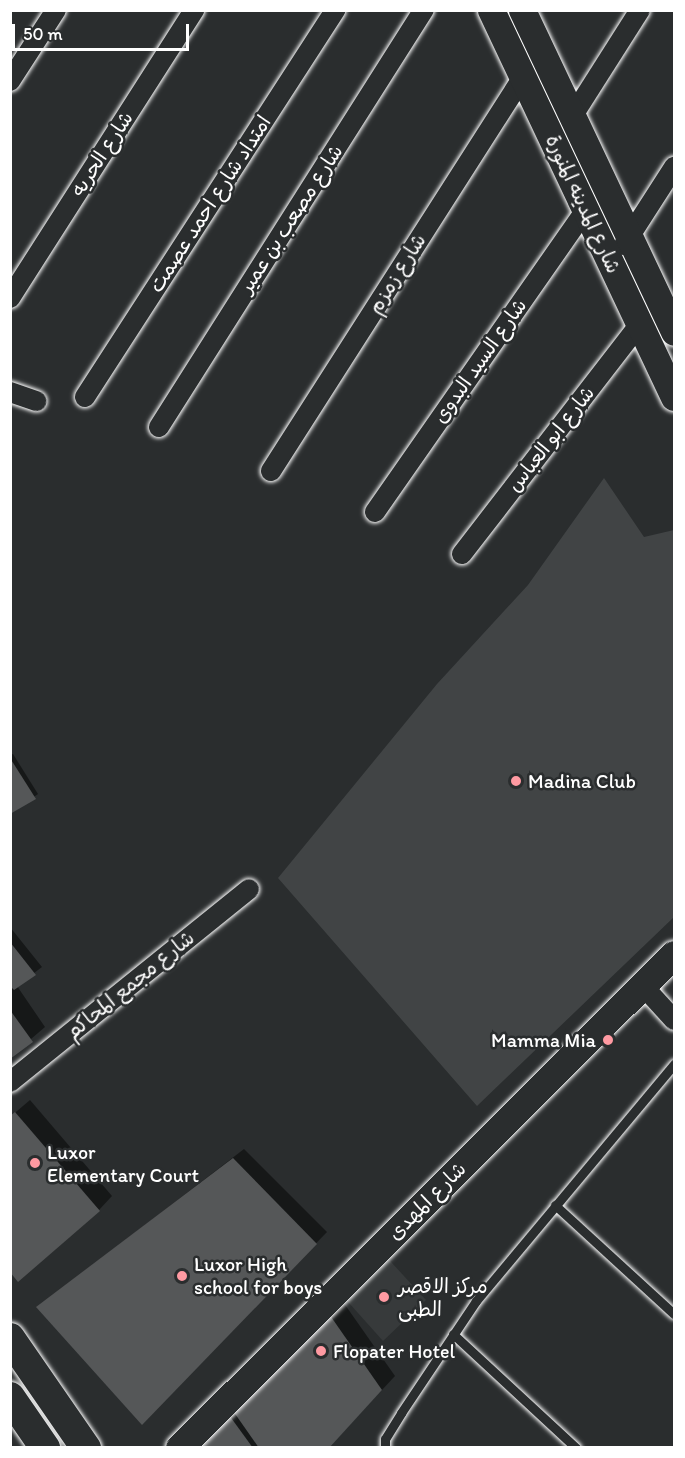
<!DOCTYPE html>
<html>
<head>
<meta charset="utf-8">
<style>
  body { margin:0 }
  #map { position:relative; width:685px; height:1458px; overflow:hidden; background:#2a2d2e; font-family:Itim,"Playpen Sans Arabic",sans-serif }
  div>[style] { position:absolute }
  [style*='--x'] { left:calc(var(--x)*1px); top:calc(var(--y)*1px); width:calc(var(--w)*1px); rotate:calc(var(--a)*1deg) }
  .built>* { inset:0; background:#373a3b }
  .green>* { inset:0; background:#414445 }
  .shadow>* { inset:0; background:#0007 }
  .building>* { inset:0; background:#555758 }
  .roads { filter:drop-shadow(0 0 2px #fff) drop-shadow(0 0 2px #fff) }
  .lane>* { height:9px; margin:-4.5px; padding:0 4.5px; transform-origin:4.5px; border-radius:4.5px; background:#2a2d2e }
  .street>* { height:20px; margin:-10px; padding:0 10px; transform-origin:10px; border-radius:10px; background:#2a2d2e }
  .secondary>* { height:27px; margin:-13.5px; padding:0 13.5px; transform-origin:13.5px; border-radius:13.5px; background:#2a2d2e }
  .primary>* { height:30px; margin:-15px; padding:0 15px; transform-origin:15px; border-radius:15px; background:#2a2d2e }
  .dots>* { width:16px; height:16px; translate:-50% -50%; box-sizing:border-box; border:3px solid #2a2d2e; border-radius:50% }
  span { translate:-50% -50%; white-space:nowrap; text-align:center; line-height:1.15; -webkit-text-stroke:5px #2a2d2e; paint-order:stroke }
  .street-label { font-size:20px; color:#fff }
  .poi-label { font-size:20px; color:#fff }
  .left { translate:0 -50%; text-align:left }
  .right { translate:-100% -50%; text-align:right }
  .frame { position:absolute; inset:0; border:12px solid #fff; pointer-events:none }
  .scale { position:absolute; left:12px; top:24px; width:177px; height:27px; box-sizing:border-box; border:3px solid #fff; border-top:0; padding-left:8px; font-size:18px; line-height:21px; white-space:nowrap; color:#fff; -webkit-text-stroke:4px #2a2d2e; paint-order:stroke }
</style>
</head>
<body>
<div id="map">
  <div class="built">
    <i style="clip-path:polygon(381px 1251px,426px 1300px,383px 1341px,341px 1294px)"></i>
  </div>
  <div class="green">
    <i style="clip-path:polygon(604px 478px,644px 537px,674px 530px,674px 917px,477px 1106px,278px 878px,437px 684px,528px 585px)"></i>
  </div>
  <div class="shadow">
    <i style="clip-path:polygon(13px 754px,38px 794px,12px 812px,10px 755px)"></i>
    <i style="clip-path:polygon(10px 927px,42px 967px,17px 986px,45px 1027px,10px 1057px)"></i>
    <i style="clip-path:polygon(30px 1100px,112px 1196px,99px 1210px,10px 1117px)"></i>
    <i style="clip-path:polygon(244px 1149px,327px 1232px,142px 1423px,38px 1307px)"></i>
    <i style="clip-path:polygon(341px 1299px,395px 1376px,328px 1448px,199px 1448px)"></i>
  </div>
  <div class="building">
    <i style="clip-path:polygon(10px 758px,36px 799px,10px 814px)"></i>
    <i style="clip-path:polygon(10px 942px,36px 975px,14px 990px,10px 986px)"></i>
    <i style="clip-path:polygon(10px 1010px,33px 1042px,10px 1059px)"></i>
    <i style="clip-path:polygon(15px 1112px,100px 1211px,18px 1282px,10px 1272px,10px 1116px)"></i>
    <i style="clip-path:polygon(233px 1158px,317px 1244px,142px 1425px,36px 1307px)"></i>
    <i style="clip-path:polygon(327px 1311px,382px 1390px,329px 1448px,259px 1448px,231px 1408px)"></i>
    <i style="clip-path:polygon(229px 1415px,253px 1448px,197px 1448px)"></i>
  </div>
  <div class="roads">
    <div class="lane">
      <i style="--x:555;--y:1205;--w:161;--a:42.5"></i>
      <i style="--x:453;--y:1334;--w:168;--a:42.8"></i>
      <i style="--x:385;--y:1448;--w:9;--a:-90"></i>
      <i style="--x:385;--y:1439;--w:31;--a:-58"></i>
      <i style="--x:401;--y:1413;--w:135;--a:-56.2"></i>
      <i style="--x:476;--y:1301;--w:309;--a:-50.1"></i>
    </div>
    <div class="street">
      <i style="--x:10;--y:81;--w:85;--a:-57.1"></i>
      <i style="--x:572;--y:117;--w:127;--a:-57.6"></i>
      <i style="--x:624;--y:245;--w:93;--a:-57.3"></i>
      <i style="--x:10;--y:298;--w:342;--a:-57.4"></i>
      <i style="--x:10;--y:392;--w:28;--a:19"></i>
      <i style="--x:85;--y:397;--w:461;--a:-57.1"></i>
      <i style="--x:159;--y:427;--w:494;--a:-57.6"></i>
      <i style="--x:271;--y:471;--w:468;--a:-57.4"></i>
      <i style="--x:375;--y:512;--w:369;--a:-55.1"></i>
      <i style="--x:462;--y:554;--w:291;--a:-52.3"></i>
      <i style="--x:643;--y:986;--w:46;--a:47.6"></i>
      <i style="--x:10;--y:1082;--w:307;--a:-38.9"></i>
    </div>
    <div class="secondary">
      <i style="--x:491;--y:10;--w:428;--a:64.7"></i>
      <i style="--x:522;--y:10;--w:356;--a:64.7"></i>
      <i style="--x:179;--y:1448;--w:699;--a:-44.94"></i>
    </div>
    <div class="primary">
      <i style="--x:10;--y:1338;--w:134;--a:55.4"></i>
      <i style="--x:10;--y:1397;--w:62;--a:55.5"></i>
    </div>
  </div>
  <div class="dots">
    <i style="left:516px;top:781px;background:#ff9aa2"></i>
    <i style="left:608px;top:1040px;background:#ff9aa2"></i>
    <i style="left:35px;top:1163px;background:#ff9aa2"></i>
    <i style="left:182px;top:1276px;background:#ff9aa2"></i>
    <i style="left:384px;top:1297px;background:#ff9aa2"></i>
    <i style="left:321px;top:1351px;background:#ff9aa2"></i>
  </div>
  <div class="street-label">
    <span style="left:102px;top:154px;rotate:-57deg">شارع الحريه</span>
    <span style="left:210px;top:204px;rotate:-57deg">امتداد شارع احمد عصمت</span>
    <span style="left:583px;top:204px;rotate:65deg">شارع المدينه المنورة</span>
    <span style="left:291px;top:219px;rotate:-57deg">شارع مصعب بن عمير</span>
    <span style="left:397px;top:274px;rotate:-58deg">شارع زمزم</span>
    <span style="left:480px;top:361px;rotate:-55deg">شارع السيد البدوى</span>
    <span style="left:551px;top:439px;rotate:-52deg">شارع ابو العباس</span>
    <span style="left:130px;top:985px;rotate:-39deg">شارع مجمع المحاكم</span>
    <span style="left:427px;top:1201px;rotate:-45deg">شارع المهدى</span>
  </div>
  <div class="poi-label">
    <span class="left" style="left:528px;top:781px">Madina Club</span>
    <span class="right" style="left:596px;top:1040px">Mamma Mia</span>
    <span class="left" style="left:47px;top:1164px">Luxor<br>Elementary Court</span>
    <span class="left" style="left:194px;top:1276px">Luxor High<br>school for boys</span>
    <span class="left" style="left:398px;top:1298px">مركز الاقصر<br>الطبى</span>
    <span class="left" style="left:333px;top:1351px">Flopater Hotel</span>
  </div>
  <div class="frame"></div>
  <div class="scale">50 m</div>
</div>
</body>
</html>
